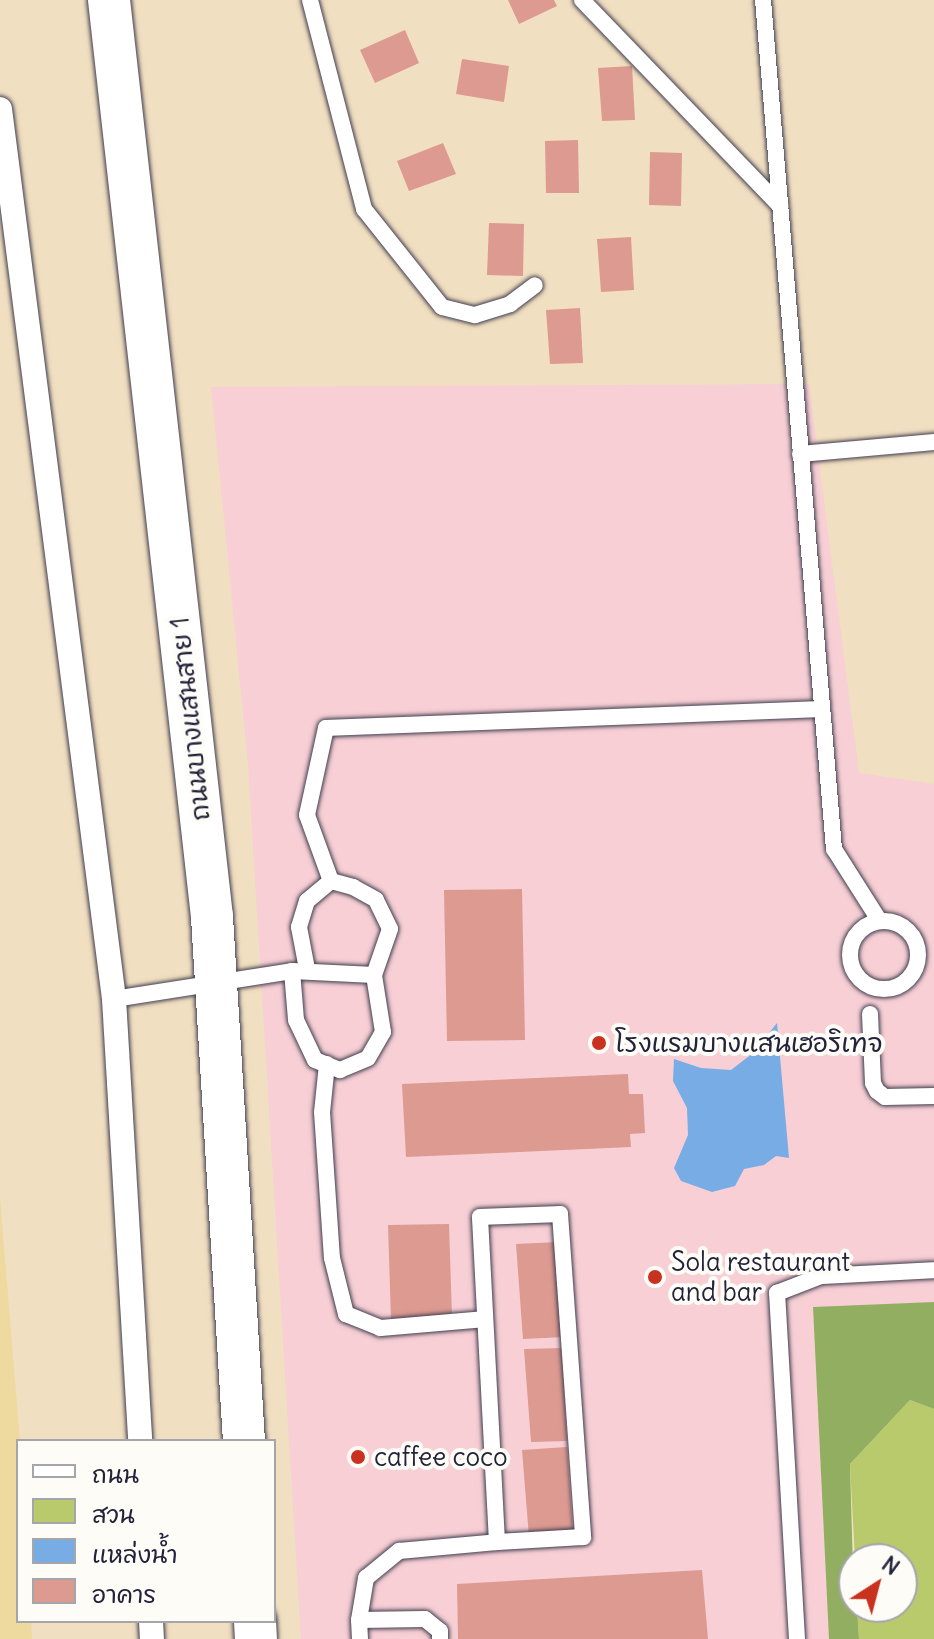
<!DOCTYPE html>
<html>
<head>
<meta charset="utf-8">
<style>
  body { margin:0 }
  #map { position:relative; width:934px; height:1639px; overflow:hidden; background:#f1dfc1; font-family:Delius,"Playpen Sans Thai",sans-serif }
  div>[style] { position:absolute }
  [style*='--x'] { left:calc(var(--x)*1px); top:calc(var(--y)*1px); width:calc(var(--w)*1px); rotate:calc(var(--a)*1deg) }
  .built>* { inset:0; background:#f7cfd5 }
  .green>* { inset:0; background:#b9ca6d }
  .forest>* { inset:0; background:#92ae60 }
  .sand>* { inset:0; background:#eeda9e }
  .water>* { inset:0; background:#78ace5 }
  .building>* { inset:0; background:#dd9a91 }
  .roads { filter:drop-shadow(0 0 2px #413e4f) drop-shadow(0 0 2px #413e4f) }
  .service>* { height:16px; margin:-8px; padding:0 8px; transform-origin:8px; border-radius:8px; background:#fff }
  .service>.ring { margin:-8px; padding:0; box-sizing:content-box; background:none; border:16px solid #fff; border-radius:50% }
  .pedestrian>* { height:24px; margin:-12px; padding:0 12px; transform-origin:12px; border-radius:12px; background:#fff }
  .tertiary>* { height:42px; margin:-21px; padding:0 21px; transform-origin:21px; border-radius:21px; background:#fff }
  .dots>* { width:22px; height:22px; translate:-50% -50%; box-sizing:border-box; border:4px solid #fdfcf7; border-radius:50% }
  span { translate:-50% -50%; white-space:nowrap; text-align:center; line-height:1.15; -webkit-text-stroke:8px #fdfcf7; paint-order:stroke }
  .street-label { font-size:26px; color:#22223b }
  .poi-label { font-size:26px; color:#22223b }
  .left { translate:0 -50%; text-align:left }
  .legend { position:absolute; left:16px; top:1439px; width:260px; height:184px; box-sizing:border-box; background:#fdfcf7; border:2px solid #a5a5ac; margin:0; padding:10px 14px; list-style:none; font-size:24px; color:#22223b }
  .legend li { display:flex; align-items:center; gap:16px; height:40px }
  .legend b { width:40px; border:2px solid #a5a5ac }
  .north { position:absolute; left:838px; top:1543px; width:80px; height:80px; box-sizing:border-box; background:#fdfcf7; border:2px solid #a5a5ac; border-radius:50%; rotate:36deg; font-size:22px; font-weight:700; line-height:32px; text-align:center; color:#22223b }
  .north::after { content:''; display:block; margin:auto; width:28px; height:36px; background:#c8321e; clip-path:polygon(50% 0,100% 100%,50% 72%,0 100%) }
</style>
</head>
<body>
<div id="map">
  <div class="built">
    <i style="clip-path:polygon(809px 384px,859px 773px,934px 784px,934px 1302px,813px 1308px,829px 1639px,301px 1639px,248px 764px,211px 387px)"></i>
  </div>
  <div class="green">
    <i style="clip-path:polygon(910px 1400px,934px 1409px,934px 1639px,859px 1639px,857px 1607px,902px 1607px,902px 1559px,855px 1559px,850px 1464px)"></i>
  </div>
  <div class="forest">
    <i style="clip-path:polygon(934px 1302px,934px 1409px,910px 1400px,850px 1464px,854px 1607px,857px 1607px,859px 1639px,829px 1639px,813px 1307px)"></i>
  </div>
  <div class="sand">
    <i style="clip-path:polygon(0 1198px,20px 1441px,18px 1621px,31px 1621px,32px 1639px,0 1639px)"></i>
  </div>
  <div class="water">
    <i style="clip-path:polygon(777px 1023px,789px 1158px,776px 1156px,764px 1165px,744px 1169px,735px 1186px,712px 1192px,681px 1181px,674px 1168px,688px 1135px,687px 1108px,673px 1081px,674px 1059px,701px 1068px,731px 1070px,753px 1053px)"></i>
  </div>
  <div class="building">
    <i style="clip-path:polygon(508px 0,554px 0,557px 6px,519px 24px)"></i>
    <i style="clip-path:polygon(405px 30px,419px 63px,375px 83px,360px 50px)"></i>
    <i style="clip-path:polygon(462px 59px,509px 66px,504px 102px,456px 94px)"></i>
    <i style="clip-path:polygon(632px 66px,635px 120px,602px 121px,598px 68px)"></i>
    <i style="clip-path:polygon(578px 140px,579px 193px,546px 193px,545px 141px)"></i>
    <i style="clip-path:polygon(443px 143px,456px 174px,409px 191px,397px 161px)"></i>
    <i style="clip-path:polygon(650px 152px,682px 153px,681px 206px,649px 205px)"></i>
    <i style="clip-path:polygon(489px 223px,524px 224px,523px 276px,487px 275px)"></i>
    <i style="clip-path:polygon(631px 237px,634px 290px,601px 292px,597px 239px)"></i>
    <i style="clip-path:polygon(580px 308px,583px 363px,550px 364px,546px 310px)"></i>
    <i style="clip-path:polygon(522px 889px,525px 1040px,447px 1041px,444px 890px)"></i>
    <i style="clip-path:polygon(628px 1074px,629px 1094px,643px 1094px,645px 1133px,630px 1134px,631px 1147px,406px 1157px,402px 1084px)"></i>
    <i style="clip-path:polygon(449px 1224px,452px 1317px,391px 1319px,388px 1225px)"></i>
    <i style="clip-path:polygon(559px 1242px,565px 1337px,523px 1339px,516px 1244px)"></i>
    <i style="clip-path:polygon(562px 1348px,567px 1441px,531px 1442px,524px 1349px)"></i>
    <i style="clip-path:polygon(567px 1447px,573px 1534px,529px 1537px,522px 1450px)"></i>
    <i style="clip-path:polygon(702px 1570px,708px 1639px,458px 1639px,457px 1584px)"></i>
  </div>
  <div class="roads">
    <div class="service">
      <i style="--x:310;--y:0;--w:216;--a:75.5"></i>
      <i style="--x:364;--y:209;--w:125;--a:51.5"></i>
      <i style="--x:442;--y:307;--w:34;--a:14"></i>
      <i style="--x:475;--y:315;--w:37;--a:-17"></i>
      <i style="--x:510;--y:304;--w:31;--a:-37"></i>
      <i style="--x:582;--y:0;--w:286;--a:46.1"></i>
      <i style="--x:763;--y:0;--w:852;--a:85.22"></i>
      <i style="--x:834;--y:849;--w:84;--a:57.6"></i>
      <i style="--x:800;--y:454;--w:135;--a:-5.1"></i>
      <i style="--x:331;--y:881;--w:70;--a:-110"></i>
      <i style="--x:307;--y:815;--w:89;--a:-77.7"></i>
      <i style="--x:326;--y:728;--w:495;--a:-2.2"></i>
      <i class="ring" style="left:850px;top:921px;width:52px;height:52px"></i>
      <i style="--x:307;--y:969;--w:43;--a:-100.8"></i>
      <i style="--x:299;--y:927;--w:27;--a:-73"></i>
      <i style="--x:307;--y:901;--w:31;--a:-40"></i>
      <i style="--x:331;--y:881;--w:23;--a:15"></i>
      <i style="--x:353;--y:887;--w:26;--a:29"></i>
      <i style="--x:376;--y:900;--w:32;--a:64"></i>
      <i style="--x:390;--y:929;--w:49;--a:109.2"></i>
      <i style="--x:114;--y:999;--w:180;--a:-8.9"></i>
      <i style="--x:292;--y:971;--w:49;--a:85.3"></i>
      <i style="--x:296;--y:1020;--w:44;--a:64.6"></i>
      <i style="--x:315;--y:1060;--w:27;--a:22"></i>
      <i style="--x:340;--y:1070;--w:30;--a:-23"></i>
      <i style="--x:368;--y:1058;--w:30;--a:-60"></i>
      <i style="--x:383;--y:1032;--w:58;--a:-99"></i>
      <i style="--x:374;--y:975;--w:82;--a:-177.2"></i>
      <i style="--x:870;--y:1014;--w:69;--a:87.5"></i>
      <i style="--x:873;--y:1083;--w:9;--a:63"></i>
      <i style="--x:877;--y:1091;--w:10;--a:37"></i>
      <i style="--x:885;--y:1097;--w:49;--a:-1.2"></i>
      <i style="--x:327;--y:1064;--w:48;--a:95.9"></i>
      <i style="--x:322;--y:1112;--w:146;--a:86.1"></i>
      <i style="--x:332;--y:1258;--w:58;--a:76"></i>
      <i style="--x:346;--y:1314;--w:37;--a:22"></i>
      <i style="--x:380;--y:1328;--w:104;--a:-4.9"></i>
      <i style="--x:560;--y:1214;--w:324;--a:85.9"></i>
      <i style="--x:583;--y:1537;--w:86;--a:176.7"></i>
      <i style="--x:497;--y:1542;--w:325;--a:-93"></i>
      <i style="--x:480;--y:1217;--w:80;--a:-2.1"></i>
      <i style="--x:359;--y:1620;--w:66;--a:-0.9"></i>
      <i style="--x:425;--y:1619;--w:19;--a:39"></i>
      <i style="--x:440;--y:1631;--w:8;--a:90"></i>
      <i style="--x:360;--y:1639;--w:19;--a:-93"></i>
      <i style="--x:359;--y:1620;--w:43;--a:-80.5"></i>
      <i style="--x:366;--y:1578;--w:43;--a:-39.3"></i>
      <i style="--x:399;--y:1551;--w:98;--a:-5.2"></i>
      <i style="--x:797;--y:1639;--w:347;--a:-93.3"></i>
      <i style="--x:777;--y:1293;--w:47;--a:-21.1"></i>
      <i style="--x:821;--y:1276;--w:113;--a:-3"></i>
    </div>
    <div class="pedestrian">
      <i style="--x:0;--y:109;--w:897;--a:82.7"></i>
      <i style="--x:114;--y:999;--w:443;--a:86.6"></i>
      <i style="--x:151;--y:1621;--w:18;--a:87"></i>
    </div>
    <div class="tertiary">
      <i style="--x:109;--y:0;--w:923;--a:83.59"></i>
      <i style="--x:212;--y:917;--w:525;--a:86.51"></i>
      <i style="--x:255;--y:1621;--w:18;--a:87"></i>
    </div>
  </div>
  <div class="dots">
    <i style="left:599px;top:1043px;background:#c8321e"></i>
    <i style="left:655px;top:1277px;background:#c8321e"></i>
    <i style="left:358px;top:1457px;background:#c8321e"></i>
  </div>
  <div class="street-label">
    <span style="left:190px;top:719px;rotate:-96deg">ถนนบางแสนสาย 1</span>
  </div>
  <div class="poi-label">
    <span class="left" style="left:615px;top:1043px">โรงแรมบางแสนเฮอริเทจ</span>
    <span class="left" style="left:671px;top:1277px">Sola restaurant<br>and bar</span>
    <span class="left" style="left:374px;top:1457px">caffee coco</span>
  </div>
  <ul class="legend">
  <li><b style="height:10px;background:#fff"></b>ถนน</li>
  <li><b style="height:22px;background:#b9ca6d"></b>สวน</li>
  <li><b style="height:22px;background:#78ace5"></b>แหล่งน้ำ</li>
  <li><b style="height:22px;background:#dd9a91"></b>อาคาร</li>
  </ul>
  <div class="north">N</div>
</div>
</body>
</html>
